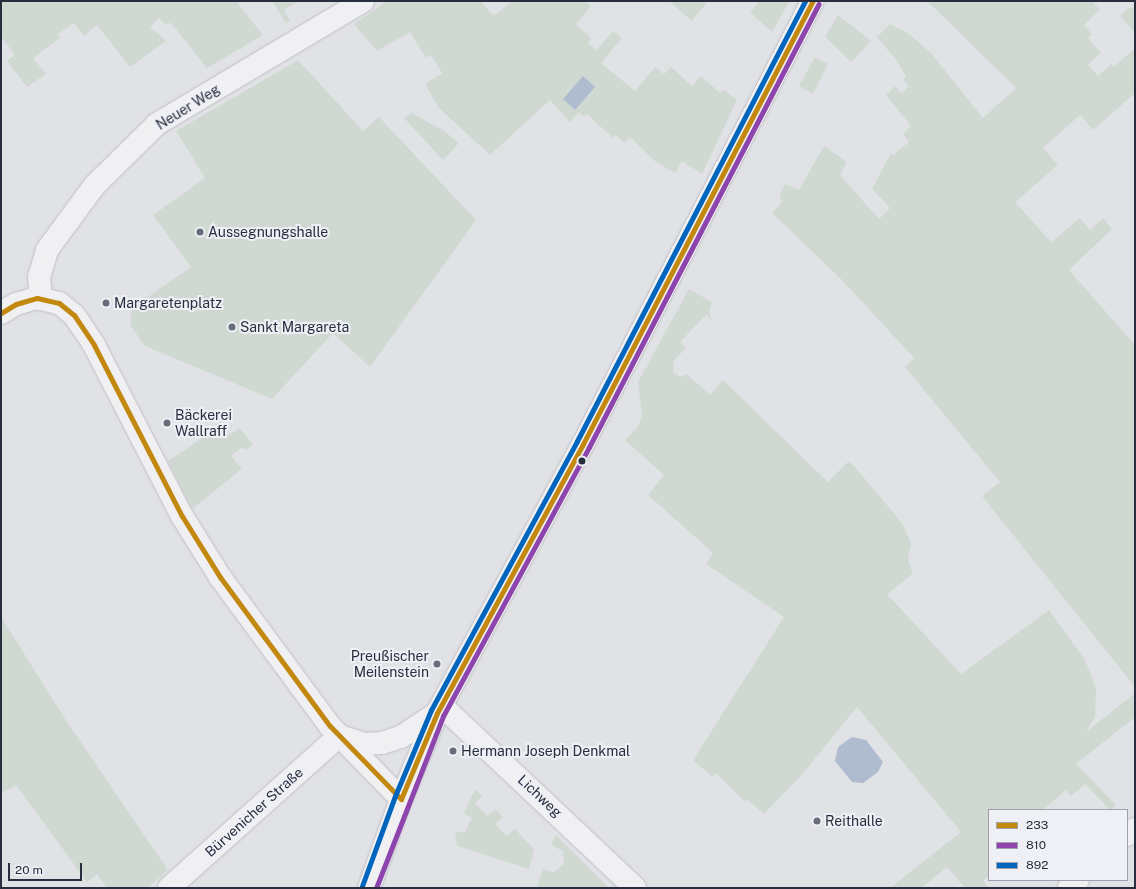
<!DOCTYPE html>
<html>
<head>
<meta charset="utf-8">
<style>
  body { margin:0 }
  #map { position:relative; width:1136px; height:889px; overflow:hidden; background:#e1e2e6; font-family:"Public Sans",sans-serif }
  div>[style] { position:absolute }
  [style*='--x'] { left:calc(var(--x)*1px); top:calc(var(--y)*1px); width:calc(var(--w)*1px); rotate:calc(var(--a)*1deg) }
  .green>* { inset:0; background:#d0d9d1 }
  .water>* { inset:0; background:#afbcd0 }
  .roads { filter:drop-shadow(0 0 1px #bfc0c4) drop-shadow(0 0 1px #bfc0c4) }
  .minor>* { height:22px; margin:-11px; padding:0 11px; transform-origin:11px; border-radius:11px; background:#f0f0f2 }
  .tertiary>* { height:22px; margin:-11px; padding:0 11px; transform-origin:11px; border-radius:11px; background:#f0f0f2 }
  .bus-1>* { height:5px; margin:-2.5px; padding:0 2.5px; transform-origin:2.5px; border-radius:2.5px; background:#c38810 }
  .bus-2>* { height:5px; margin:-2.5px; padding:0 2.5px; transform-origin:2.5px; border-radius:2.5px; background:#8e44ad }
  .bus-3>* { height:5px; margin:-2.5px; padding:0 2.5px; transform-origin:2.5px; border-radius:2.5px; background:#0065bd }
  .dots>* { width:11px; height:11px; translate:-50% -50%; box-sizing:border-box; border:2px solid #eef0f5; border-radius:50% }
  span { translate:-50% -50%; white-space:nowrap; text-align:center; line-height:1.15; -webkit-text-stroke:4px #eef0f5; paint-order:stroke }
  .street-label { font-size:14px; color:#282e3e }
  .poi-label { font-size:14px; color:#282e3e }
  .left { translate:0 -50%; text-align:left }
  .right { translate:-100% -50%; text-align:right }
  .frame { position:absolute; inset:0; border:2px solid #282e3e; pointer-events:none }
  .legend { position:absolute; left:988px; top:809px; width:140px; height:72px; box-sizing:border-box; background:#eef0f5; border:1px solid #9fa2ac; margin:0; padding:5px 7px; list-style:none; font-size:12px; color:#282e3e }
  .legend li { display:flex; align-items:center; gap:8px; height:20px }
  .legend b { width:20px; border:1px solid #9fa2ac }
  .scale { position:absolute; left:8px; top:863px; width:74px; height:18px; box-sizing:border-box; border:2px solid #282e3e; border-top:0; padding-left:5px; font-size:12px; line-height:14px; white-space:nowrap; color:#282e3e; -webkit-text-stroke:3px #eef0f5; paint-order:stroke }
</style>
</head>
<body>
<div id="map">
  <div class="green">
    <i style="clip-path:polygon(1px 1px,236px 1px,263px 35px,207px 68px,171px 23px,165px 24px,159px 18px,150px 27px,166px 41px,130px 67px,97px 25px,84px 36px,74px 23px,58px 34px,60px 38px,33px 58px,46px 74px,27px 87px,7px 61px,15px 55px,1px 36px)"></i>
    <i style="clip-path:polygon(272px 1px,298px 1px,284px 10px,290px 20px,286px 23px)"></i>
    <i style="clip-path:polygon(387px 1px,481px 1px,493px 16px,513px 1px,585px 1px,591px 6px,576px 24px,591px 38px,588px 43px,597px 50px,613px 31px,622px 38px,601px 63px,635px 91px,655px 67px,664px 74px,671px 67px,692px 86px,701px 76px,720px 93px,723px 89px,737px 100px,702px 174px,682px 161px,675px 173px,656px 162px,630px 137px,625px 143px,616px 135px,613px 138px,587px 114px,584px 117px,579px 112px,570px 122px,550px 100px,490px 155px,438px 107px,425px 84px,442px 73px,431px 55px,426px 58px,410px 32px,377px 51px,354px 24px)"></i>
    <i style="clip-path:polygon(669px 1px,708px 1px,692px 21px)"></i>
    <i style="clip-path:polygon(760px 1px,789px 1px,772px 32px,750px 13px)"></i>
    <i style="clip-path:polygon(927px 1px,1092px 1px,1100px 10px,1084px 25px,1092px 34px,1088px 38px,1101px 53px,1088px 65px,1098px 76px,1111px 64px,1114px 67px,1135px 48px,1135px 93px,1093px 130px,1080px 115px,1043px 148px,1058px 165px,1015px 202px,1051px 242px,1080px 218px,1090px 230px,1103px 218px,1112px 229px,1069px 270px,1135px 345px,1135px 687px,982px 496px,1000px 482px,905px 367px,914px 358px,841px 279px,772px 213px,782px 202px,780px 194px,785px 184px,799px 190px,824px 146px,847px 162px,840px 175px,879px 219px,890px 208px,872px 189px,891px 153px,893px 155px,909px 142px,903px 134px,911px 126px,886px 95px,895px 86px,902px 93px,909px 86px,903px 80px,906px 76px,897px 61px,877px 37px,890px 24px,908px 33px,931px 53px,983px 118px,1016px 88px)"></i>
    <i style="clip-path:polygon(1135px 7px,1135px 33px,1120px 16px,1127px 9px)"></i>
    <i style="clip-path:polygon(838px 15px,871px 41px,851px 62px,825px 37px)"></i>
    <i style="clip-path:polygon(815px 57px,828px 64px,813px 94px,799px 86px)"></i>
    <i style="clip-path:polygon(298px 60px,363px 131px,379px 117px,476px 220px,370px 367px,333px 333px,272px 399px,145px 346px,130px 325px,132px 308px,191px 267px,153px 215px,205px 178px,176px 131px)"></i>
    <i style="clip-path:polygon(411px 113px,443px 130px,459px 143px,443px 160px,404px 118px)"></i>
    <i style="clip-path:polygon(689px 289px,712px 302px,709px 312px,712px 321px,706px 315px,680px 342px,686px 348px,674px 360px,673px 373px,681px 377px,687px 374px,710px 395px,723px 380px,828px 482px,849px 461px,854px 466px,902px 523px,911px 543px,908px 559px,913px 574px,887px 594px,961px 674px,1049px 610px,1085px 660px,1096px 688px,1095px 717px,1086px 732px,1135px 693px,1135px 717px,1076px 764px,1116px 805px,1110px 810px,1085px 784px,1071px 796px,1066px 790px,1043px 810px,989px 810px,989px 876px,983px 881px,989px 888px,965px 888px,947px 867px,921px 888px,890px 888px,961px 832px,857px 707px,800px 777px,764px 814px,747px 799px,745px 802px,716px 773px,712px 777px,693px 760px,784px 617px,706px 564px,713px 553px,648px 495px,664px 475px,625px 440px,638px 427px,642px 415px,638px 382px)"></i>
    <i style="clip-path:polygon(220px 426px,227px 436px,240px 428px,253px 445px,246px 450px,243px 447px,231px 456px,242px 469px,192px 509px,168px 461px)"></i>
    <i style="clip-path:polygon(3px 620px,67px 722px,168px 870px,148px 888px,107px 888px,97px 874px,87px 882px,16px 785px,1px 794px,1px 622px)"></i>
    <i style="clip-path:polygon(475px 789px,482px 796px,475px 803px,487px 816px,495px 809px,503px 817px,495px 824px,506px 836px,515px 829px,534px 849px,529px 869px,457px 846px,455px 835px,457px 831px,464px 833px,472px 818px,464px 813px)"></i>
    <i style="clip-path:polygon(556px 835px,609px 888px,537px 888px,543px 869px,554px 872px,564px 864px,563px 851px,551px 845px)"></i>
  </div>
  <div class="water">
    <i style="clip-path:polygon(583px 76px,595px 87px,575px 110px,563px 99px)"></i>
    <i style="clip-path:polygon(852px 737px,866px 740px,883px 762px,878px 772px,863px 783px,852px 782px,835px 761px,838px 747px)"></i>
  </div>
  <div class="roads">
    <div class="minor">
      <i style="--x:41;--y:299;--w:22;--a:-95"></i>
      <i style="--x:39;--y:277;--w:28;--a:-73"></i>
      <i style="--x:47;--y:250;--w:81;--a:-53.6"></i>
      <i style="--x:95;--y:185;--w:87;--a:-44.5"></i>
      <i style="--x:157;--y:124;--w:240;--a:-30.8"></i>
      <i style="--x:1;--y:313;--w:17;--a:-31"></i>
      <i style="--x:16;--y:304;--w:22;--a:-16"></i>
      <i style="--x:37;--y:298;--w:23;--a:13"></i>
      <i style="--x:59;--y:303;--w:19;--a:39"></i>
      <i style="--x:74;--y:315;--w:36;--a:56"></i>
      <i style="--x:94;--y:345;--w:192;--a:62.8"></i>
      <i style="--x:182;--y:516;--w:72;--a:58.1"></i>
      <i style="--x:220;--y:577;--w:185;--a:53.6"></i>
      <i style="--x:330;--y:726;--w:102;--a:45.8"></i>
      <i style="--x:442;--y:706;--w:265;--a:43.3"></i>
      <i style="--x:339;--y:736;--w:28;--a:17"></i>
      <i style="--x:366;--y:744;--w:16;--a:-4"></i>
      <i style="--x:382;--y:743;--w:20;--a:-18"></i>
      <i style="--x:401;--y:737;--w:43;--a:-33.7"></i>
      <i style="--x:1127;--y:835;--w:10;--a:-37"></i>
      <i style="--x:169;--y:888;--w:228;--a:-41.8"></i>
      <i style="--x:1069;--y:888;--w:12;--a:-42"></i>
    </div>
    <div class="tertiary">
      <i style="--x:369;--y:888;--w:95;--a:-70.2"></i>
      <i style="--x:401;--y:799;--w:93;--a:-67.3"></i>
      <i style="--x:437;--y:713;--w:306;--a:-61.5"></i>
      <i style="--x:583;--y:444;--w:499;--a:-62.6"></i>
    </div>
  </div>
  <div class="bus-1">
    <i style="--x:1;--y:313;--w:17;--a:-31"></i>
    <i style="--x:16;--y:304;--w:22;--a:-16"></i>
    <i style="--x:37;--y:298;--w:23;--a:13"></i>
    <i style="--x:59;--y:303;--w:19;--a:39"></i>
    <i style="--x:74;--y:315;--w:36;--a:56"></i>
    <i style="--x:94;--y:345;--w:192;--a:62.8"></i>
    <i style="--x:182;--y:516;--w:72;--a:58.1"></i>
    <i style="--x:220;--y:577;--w:185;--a:53.6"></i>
    <i style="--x:330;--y:726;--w:102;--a:45.8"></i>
    <i style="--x:401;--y:799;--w:93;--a:-67.3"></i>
    <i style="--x:437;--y:713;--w:306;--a:-61.5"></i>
    <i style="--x:583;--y:444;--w:499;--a:-62.6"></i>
  </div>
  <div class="bus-2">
    <i style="--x:376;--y:888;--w:185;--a:-68.7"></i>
    <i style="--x:443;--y:716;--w:306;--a:-61.5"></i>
    <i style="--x:589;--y:447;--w:499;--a:-62.6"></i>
  </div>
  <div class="bus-3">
    <i style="--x:362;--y:886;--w:96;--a:-69.9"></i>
    <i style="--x:395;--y:796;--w:93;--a:-67.3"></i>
    <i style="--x:431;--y:710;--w:306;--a:-61.5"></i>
    <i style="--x:577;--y:441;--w:496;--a:-62.6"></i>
  </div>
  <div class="dots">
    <i style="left:200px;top:232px;background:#696d79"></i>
    <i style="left:106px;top:303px;background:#696d79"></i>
    <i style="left:232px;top:327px;background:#696d79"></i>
    <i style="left:167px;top:423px;background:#696d79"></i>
    <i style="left:582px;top:461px;background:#282e3e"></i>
    <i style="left:437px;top:664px;background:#696d79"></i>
    <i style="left:453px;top:751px;background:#696d79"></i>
    <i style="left:817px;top:821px;background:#696d79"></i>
  </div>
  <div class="street-label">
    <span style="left:188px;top:107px;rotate:-32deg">Neuer Weg</span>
    <span style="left:540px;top:796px;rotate:43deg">Lichweg</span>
    <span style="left:254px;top:812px;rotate:-42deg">Bürvenicher Straße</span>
  </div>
  <div class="poi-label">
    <span class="left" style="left:208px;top:232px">Aussegnungshalle</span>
    <span class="left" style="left:114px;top:303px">Margaretenplatz</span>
    <span class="left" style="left:240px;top:327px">Sankt Margareta</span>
    <span class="left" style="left:175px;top:423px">Bäckerei<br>Wallraff</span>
    <span class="right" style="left:429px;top:664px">Preußischer<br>Meilenstein</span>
    <span class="left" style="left:461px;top:751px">Hermann Joseph Denkmal</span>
    <span class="left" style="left:825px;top:821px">Reithalle</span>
  </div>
  <div class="frame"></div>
  <ul class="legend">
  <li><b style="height:5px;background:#c38810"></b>233</li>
  <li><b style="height:5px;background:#8e44ad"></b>810</li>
  <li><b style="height:5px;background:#0065bd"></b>892</li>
  </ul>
  <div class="scale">20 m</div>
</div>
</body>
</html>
